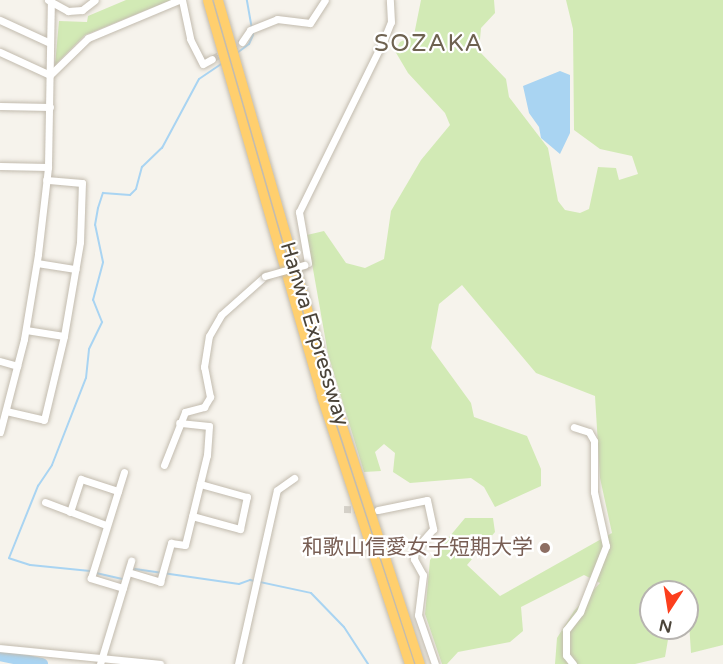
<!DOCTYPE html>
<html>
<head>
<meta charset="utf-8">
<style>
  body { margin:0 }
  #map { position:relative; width:723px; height:664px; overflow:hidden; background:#f6f3ec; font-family:"Varela Round","Noto Sans JP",sans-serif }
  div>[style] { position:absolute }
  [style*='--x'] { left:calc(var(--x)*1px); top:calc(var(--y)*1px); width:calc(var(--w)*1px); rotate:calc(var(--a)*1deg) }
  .green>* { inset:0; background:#d2eab5 }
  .water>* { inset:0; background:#a9d4f2 }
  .stream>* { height:2px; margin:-1px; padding:0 1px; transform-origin:1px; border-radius:1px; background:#a9d4f2 }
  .river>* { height:12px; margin:-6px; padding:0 6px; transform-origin:6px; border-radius:6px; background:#a9d4f2 }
  .minor-tunnel>* { height:7px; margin-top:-3.5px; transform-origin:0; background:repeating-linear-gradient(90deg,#d4d0c8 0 7px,transparent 0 10.5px) }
  .roads { filter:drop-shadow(0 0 2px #c2bbae) drop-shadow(0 0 2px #c2bbae) }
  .minor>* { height:7px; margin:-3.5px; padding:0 3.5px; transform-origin:3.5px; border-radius:3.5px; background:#fff }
  .highway>* { height:9px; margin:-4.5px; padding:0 4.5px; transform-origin:4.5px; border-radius:4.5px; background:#ffcf6e }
  .bridges { filter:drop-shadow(0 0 2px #c2bbae) drop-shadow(0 0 2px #c2bbae) }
  .minor-bridge>* { height:7px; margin:-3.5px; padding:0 3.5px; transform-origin:3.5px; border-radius:3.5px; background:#fff }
  .dots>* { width:16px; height:16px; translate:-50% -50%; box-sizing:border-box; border:3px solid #fff; border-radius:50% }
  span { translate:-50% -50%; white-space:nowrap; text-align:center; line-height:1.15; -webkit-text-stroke:4.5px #fff; paint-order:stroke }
  .street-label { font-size:21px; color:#4b4439 }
  .education-label { font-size:21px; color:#785e54 }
  .right { translate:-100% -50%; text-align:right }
  .quarter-label { font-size:24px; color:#6e6250; letter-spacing:1.5px }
  .north { position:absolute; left:639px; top:580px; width:60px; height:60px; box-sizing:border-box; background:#fff; border:2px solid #b7b4b0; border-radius:50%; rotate:192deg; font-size:16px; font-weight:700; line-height:24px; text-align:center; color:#4b4439 }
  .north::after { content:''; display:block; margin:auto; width:21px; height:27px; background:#fc3f1d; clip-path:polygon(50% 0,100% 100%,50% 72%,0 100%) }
</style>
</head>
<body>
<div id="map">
  <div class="green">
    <i style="clip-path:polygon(126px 0,171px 0,85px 35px,55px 65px,59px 21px,87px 22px,88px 16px)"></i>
    <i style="clip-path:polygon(421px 0,494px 0,495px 13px,481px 28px,479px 51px,506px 79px,509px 97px,548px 148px,558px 201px,565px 210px,580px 213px,589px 209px,598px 167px,616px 168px,619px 180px,638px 174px,632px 156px,600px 149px,574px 130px,573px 29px,566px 0,723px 0,723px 645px,691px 653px,687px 592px,651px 592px,651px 628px,670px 628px,665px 657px,635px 664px,555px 664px,557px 638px,574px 611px,600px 583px,584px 575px,521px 607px,523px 631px,510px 642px,458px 652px,447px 664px,442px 664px,425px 614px,430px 560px,465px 518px,493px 518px,495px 532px,467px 565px,500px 596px,612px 533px,600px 478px,595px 396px,536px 373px,462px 285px,439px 304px,431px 348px,471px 403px,474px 417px,527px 436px,541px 469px,541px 486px,495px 507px,484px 487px,471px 478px,410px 483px,393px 472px,395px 453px,384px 444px,375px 452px,381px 471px,364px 472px,328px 354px,307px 235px,324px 231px,346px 263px,365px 268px,384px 259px,391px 211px,421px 160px,450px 125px,445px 113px,408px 73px,395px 51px,400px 42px,414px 35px)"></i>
  </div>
  <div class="water">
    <i style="clip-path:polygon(560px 71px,570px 75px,570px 133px,560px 154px,541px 138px,539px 127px,529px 113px,523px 86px)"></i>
  </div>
  <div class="stream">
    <i style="--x:237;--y:53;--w:15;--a:-37"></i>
    <i style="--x:249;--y:44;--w:10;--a:-66"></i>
    <i style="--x:253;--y:35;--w:36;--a:-100"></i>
    <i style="--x:90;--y:571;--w:60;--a:-174.3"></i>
    <i style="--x:30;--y:565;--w:22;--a:-162"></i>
    <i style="--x:9;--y:558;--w:78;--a:-68.1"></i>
    <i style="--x:38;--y:486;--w:25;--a:-56"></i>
    <i style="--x:52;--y:465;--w:93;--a:-68.7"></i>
    <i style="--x:86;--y:378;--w:29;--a:-84"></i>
    <i style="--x:89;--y:349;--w:30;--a:-64"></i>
    <i style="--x:102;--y:322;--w:24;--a:-112"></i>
    <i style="--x:93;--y:300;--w:39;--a:-75"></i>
    <i style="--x:103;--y:262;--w:38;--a:-102"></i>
    <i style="--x:95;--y:225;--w:17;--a:-80"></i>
    <i style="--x:98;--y:208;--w:16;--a:-72"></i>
    <i style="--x:103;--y:193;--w:27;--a:4"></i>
    <i style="--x:130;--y:195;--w:8;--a:-45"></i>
    <i style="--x:136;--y:189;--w:23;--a:-75"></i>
    <i style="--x:142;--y:167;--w:28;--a:-44"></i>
    <i style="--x:162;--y:148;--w:78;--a:-61.8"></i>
    <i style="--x:199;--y:79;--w:29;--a:-34"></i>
    <i style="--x:132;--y:572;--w:4;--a:-45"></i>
    <i style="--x:135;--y:569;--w:105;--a:8.2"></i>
    <i style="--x:239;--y:584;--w:12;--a:-20"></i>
    <i style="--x:250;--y:580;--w:62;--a:12"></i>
    <i style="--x:311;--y:593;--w:47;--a:45.9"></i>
    <i style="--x:344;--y:627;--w:44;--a:57"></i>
    <i style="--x:96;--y:573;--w:27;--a:13"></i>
  </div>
  <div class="river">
    <i style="--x:0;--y:655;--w:43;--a:12.1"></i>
  </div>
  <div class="minor-tunnel">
    <i style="--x:212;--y:59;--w:34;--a:-30"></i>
    <i style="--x:344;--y:509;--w:29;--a:2"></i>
  </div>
  <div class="roads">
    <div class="minor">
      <i style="--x:48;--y:0;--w:23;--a:29"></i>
      <i style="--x:68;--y:11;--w:14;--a:-4"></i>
      <i style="--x:82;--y:10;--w:16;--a:-38"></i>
      <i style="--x:182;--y:0;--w:40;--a:78"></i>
      <i style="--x:190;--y:39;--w:28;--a:63"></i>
      <i style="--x:203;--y:64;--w:10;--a:-29"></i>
      <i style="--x:0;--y:20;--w:55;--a:24.7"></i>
      <i style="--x:242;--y:42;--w:14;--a:-56"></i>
      <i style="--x:250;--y:30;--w:29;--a:-22"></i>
      <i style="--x:277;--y:19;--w:33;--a:7"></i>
      <i style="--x:310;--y:23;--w:27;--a:-57"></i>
      <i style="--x:0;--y:52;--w:55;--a:24.7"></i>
      <i style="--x:50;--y:75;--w:53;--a:-44.2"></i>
      <i style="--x:88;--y:38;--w:99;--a:-22.7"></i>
      <i style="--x:0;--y:106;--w:50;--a:1.1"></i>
      <i style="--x:0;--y:166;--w:48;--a:1.2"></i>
      <i style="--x:37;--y:263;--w:39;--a:9"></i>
      <i style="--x:304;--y:265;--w:4;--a:-27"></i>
      <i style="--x:308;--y:263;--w:52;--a:-100"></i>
      <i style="--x:299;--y:212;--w:193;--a:-63.8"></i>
      <i style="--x:384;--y:39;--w:18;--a:-68"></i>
      <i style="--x:391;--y:22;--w:22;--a:-93"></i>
      <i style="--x:26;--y:330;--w:38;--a:9"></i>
      <i style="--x:0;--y:361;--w:18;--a:16"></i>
      <i style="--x:6;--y:411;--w:39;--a:13"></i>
      <i style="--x:44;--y:420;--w:86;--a:-76.6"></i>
      <i style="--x:64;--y:336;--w:95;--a:-80.3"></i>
      <i style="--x:80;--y:242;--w:59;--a:-88.1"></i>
      <i style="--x:82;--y:183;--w:36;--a:-175"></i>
      <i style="--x:0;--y:432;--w:96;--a:-75.5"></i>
      <i style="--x:24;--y:339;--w:86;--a:-80.6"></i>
      <i style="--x:38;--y:254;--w:88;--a:-83.4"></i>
      <i style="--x:48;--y:167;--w:167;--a:-89"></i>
      <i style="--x:164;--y:465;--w:57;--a:-68.4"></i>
      <i style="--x:185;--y:412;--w:20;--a:-15"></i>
      <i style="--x:204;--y:407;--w:12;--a:-59"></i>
      <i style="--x:210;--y:397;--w:31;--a:-101"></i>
      <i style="--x:204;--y:367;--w:31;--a:-81"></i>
      <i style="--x:209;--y:336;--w:24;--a:-60"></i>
      <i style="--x:221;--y:315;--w:59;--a:-41.6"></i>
      <i style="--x:45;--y:502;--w:65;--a:20.7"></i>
      <i style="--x:378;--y:510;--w:50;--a:-11.5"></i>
      <i style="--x:427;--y:500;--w:30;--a:78"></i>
      <i style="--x:433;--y:529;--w:28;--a:131"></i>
      <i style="--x:415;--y:550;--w:9;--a:96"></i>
      <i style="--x:414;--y:559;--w:18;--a:61"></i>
      <i style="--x:423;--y:575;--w:40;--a:97.1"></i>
      <i style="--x:418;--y:615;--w:52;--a:70.9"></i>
      <i style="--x:70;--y:512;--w:35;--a:-72"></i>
      <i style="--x:81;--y:479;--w:39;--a:18"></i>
      <i style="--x:192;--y:516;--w:50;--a:15.2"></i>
      <i style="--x:240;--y:529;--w:33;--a:-78"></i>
      <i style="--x:247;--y:497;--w:49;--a:-164.5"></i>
      <i style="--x:128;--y:572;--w:34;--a:17"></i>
      <i style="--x:160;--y:582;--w:41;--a:-74.2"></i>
      <i style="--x:171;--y:543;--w:14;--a:8"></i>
      <i style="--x:185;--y:545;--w:93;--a:-76.3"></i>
      <i style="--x:207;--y:455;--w:29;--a:-86"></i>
      <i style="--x:209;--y:426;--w:30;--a:-174"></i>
      <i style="--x:123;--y:588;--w:34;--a:-163"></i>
      <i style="--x:91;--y:578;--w:111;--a:-72.7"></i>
      <i style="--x:0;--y:648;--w:161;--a:5.7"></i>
      <i style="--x:100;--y:664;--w:108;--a:-73.2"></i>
      <i style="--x:238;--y:664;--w:178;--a:-77.4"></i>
      <i style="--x:277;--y:490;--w:21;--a:-35"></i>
      <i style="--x:573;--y:664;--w:11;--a:-128"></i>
      <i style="--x:566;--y:655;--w:25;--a:-90"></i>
      <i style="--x:566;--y:630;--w:23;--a:-52"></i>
      <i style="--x:580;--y:612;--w:71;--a:-68.5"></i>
      <i style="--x:606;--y:546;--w:55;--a:-102.5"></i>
      <i style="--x:594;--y:492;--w:51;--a:-90"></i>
      <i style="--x:594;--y:441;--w:10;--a:-119"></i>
      <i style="--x:589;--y:432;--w:16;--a:-162"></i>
    </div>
    <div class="highway">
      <i style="--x:207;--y:0;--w:412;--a:73.9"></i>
      <i style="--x:321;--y:396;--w:282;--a:71.8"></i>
      <i style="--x:218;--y:0;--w:408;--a:73.9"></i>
      <i style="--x:331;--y:392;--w:286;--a:71.9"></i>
    </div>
  </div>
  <div class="bridges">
    <div class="minor-bridge">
      <i style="--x:265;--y:276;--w:41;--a:-15.8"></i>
    </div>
  </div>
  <div class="dots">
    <i style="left:545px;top:548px;background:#8d6e63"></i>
  </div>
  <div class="street-label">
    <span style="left:314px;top:334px;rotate:73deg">Hanwa Expressway</span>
  </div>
  <div class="education-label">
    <span class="right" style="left:533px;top:548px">和歌山信愛女子短期大学</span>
  </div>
  <div class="quarter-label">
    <span style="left:429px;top:44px">SOZAKA</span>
  </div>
  <div class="north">N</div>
</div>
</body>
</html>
